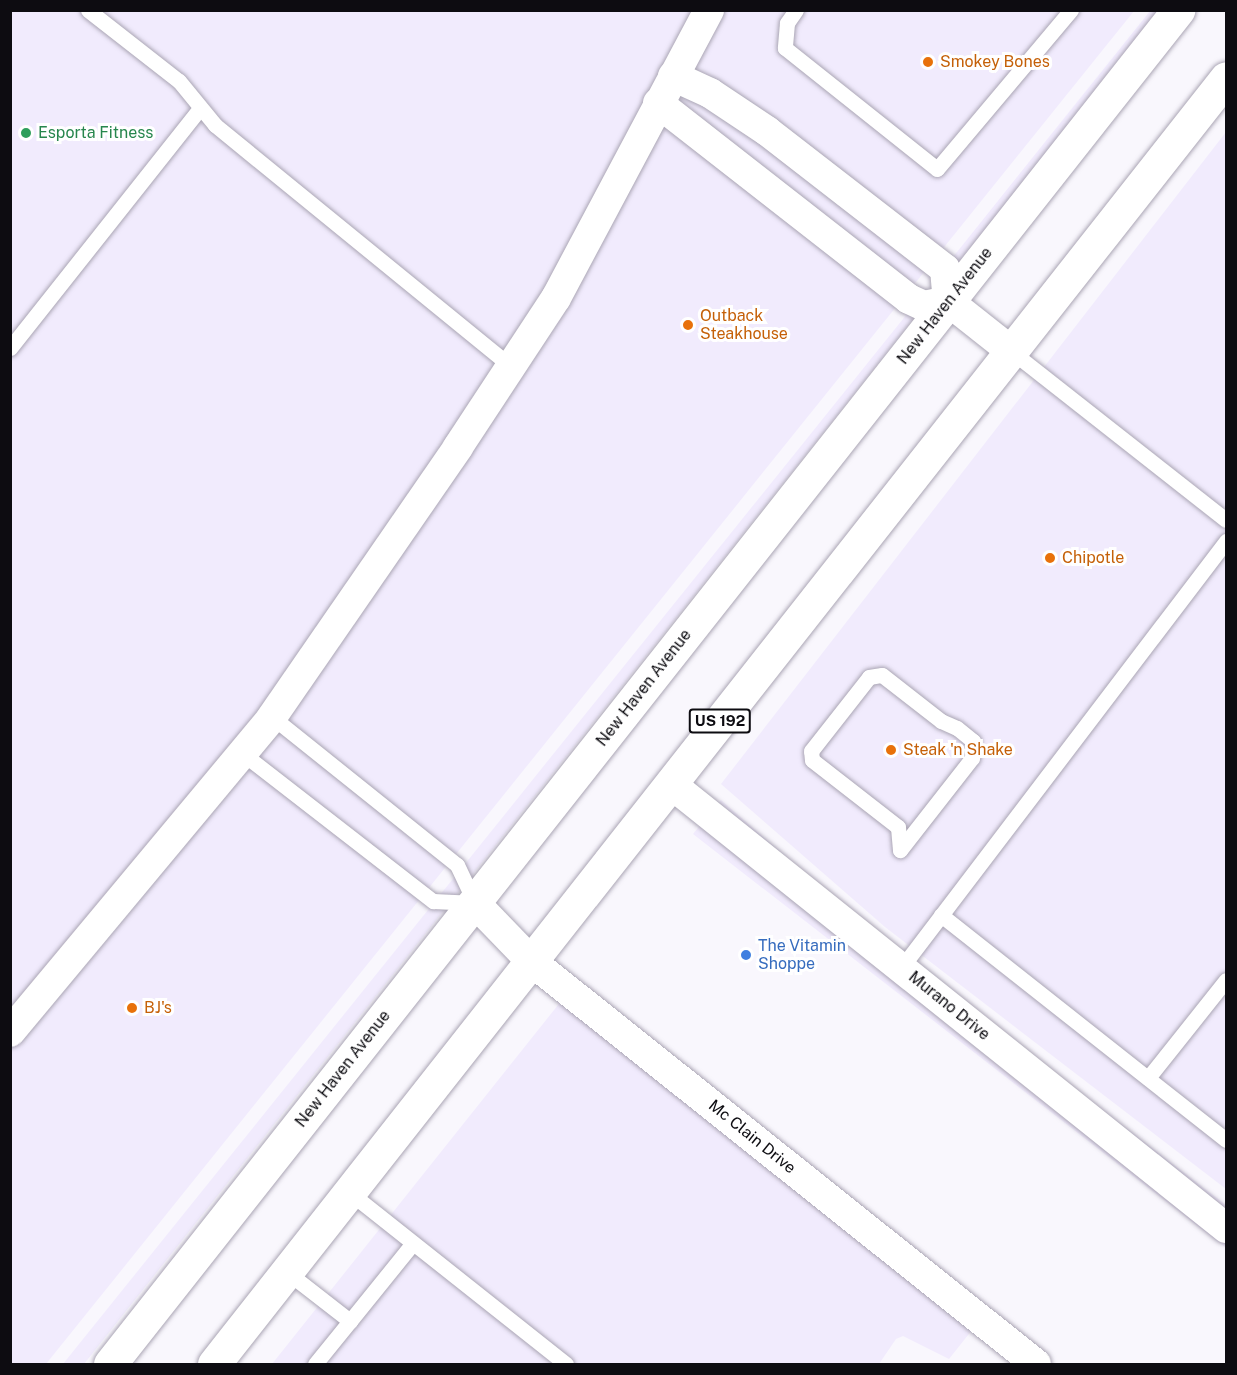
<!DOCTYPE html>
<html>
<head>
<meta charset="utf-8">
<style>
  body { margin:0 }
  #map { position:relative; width:1237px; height:1375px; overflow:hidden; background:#f9f7fd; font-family:"Public Sans",sans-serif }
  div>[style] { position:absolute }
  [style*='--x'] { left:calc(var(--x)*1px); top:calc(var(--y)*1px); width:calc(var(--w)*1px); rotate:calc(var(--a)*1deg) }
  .built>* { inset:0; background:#f1ebfd }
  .roads { filter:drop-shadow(0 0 2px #aaa5b4) drop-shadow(0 0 2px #aaa5b4) }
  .lane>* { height:15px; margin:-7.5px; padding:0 7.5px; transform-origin:7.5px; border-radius:7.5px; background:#fff }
  .street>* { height:30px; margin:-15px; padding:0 15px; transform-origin:15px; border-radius:15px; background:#fff }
  .primary>* { height:33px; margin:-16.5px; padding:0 16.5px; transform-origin:16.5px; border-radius:16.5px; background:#fff }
  .dots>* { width:16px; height:16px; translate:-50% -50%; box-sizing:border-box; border:3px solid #fff; border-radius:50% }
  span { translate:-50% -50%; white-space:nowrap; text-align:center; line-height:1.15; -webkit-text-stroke:6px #fff; paint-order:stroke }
  .shield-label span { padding:2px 4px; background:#fff; border:2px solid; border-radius:4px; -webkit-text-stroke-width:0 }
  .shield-label { font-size:15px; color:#0d0c11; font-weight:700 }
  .food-label { font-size:16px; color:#c56008 }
  .left { translate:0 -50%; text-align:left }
  .leisure-label { font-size:16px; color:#27864d }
  .street-label { font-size:16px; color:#0d0c11 }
  .shop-label { font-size:16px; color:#366cbe }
  .frame { position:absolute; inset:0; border:12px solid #0d0c11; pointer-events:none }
</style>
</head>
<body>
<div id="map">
  <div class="built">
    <i style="clip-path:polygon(10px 11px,1134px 11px,46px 1364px,10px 1364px)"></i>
    <i style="clip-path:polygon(1150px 11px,1158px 11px,958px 264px,953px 257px)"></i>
    <i style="clip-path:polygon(1226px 132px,1226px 1189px,885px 927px,721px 784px)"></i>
    <i style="clip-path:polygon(907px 314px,915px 317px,84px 1364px,63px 1364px)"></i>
    <i style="clip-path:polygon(721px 800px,878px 937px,1226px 1205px,1226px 1248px,693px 834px)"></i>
    <i style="clip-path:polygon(562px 1000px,976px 1325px,949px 1359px,903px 1336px,896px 1339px,879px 1364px,272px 1364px)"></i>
  </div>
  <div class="roads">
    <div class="lane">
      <i style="--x:88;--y:10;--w:115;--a:38"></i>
      <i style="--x:179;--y:81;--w:57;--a:50.7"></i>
      <i style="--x:215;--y:125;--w:382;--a:39.2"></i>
      <i style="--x:796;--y:10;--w:16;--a:125"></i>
      <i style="--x:787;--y:23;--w:25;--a:95"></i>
      <i style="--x:785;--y:48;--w:194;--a:38.5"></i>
      <i style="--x:937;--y:169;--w:208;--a:-49.9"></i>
      <i style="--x:10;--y:348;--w:306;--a:-51.6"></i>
      <i style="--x:1011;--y:351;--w:273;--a:38.2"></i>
      <i style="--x:882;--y:675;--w:75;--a:37.9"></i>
      <i style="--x:941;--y:721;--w:17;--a:24"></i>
      <i style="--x:957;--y:728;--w:21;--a:39"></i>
      <i style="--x:973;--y:741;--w:17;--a:93"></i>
      <i style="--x:972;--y:758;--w:117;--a:128"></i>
      <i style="--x:900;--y:850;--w:23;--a:-95"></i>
      <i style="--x:898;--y:827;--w:109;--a:-142.1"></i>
      <i style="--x:812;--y:760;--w:9;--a:-96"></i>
      <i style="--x:811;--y:751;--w:94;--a:-51.9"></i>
      <i style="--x:869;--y:677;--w:13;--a:-9"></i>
      <i style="--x:242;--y:753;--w:242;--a:37.8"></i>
      <i style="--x:433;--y:901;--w:42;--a:2.7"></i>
      <i style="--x:475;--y:903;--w:42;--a:-115.3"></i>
      <i style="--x:457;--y:865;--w:237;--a:-141.3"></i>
      <i style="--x:941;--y:915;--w:363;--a:38.3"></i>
      <i style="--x:901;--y:968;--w:537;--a:-52.72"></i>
      <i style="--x:1148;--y:1078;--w:125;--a:-51.5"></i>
      <i style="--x:349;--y:1192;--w:277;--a:38.4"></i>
      <i style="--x:287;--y:1272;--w:80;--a:37.9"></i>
      <i style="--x:350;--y:1321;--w:100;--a:-51.1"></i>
      <i style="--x:315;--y:1364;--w:55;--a:-50.9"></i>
    </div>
    <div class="street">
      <i style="--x:673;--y:76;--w:41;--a:24.7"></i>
      <i style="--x:710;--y:93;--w:69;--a:33.7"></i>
      <i style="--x:767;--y:131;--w:225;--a:37.8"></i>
      <i style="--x:945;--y:269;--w:32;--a:85"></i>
      <i style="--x:948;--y:301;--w:80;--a:38.4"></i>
      <i style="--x:658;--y:103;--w:318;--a:38"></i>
      <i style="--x:909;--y:299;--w:17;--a:25"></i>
      <i style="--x:924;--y:306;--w:25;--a:-12"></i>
      <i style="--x:671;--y:784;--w:711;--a:38.66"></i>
      <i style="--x:475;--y:903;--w:81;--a:46"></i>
      <i style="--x:531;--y:961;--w:646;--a:38.59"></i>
      <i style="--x:10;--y:1032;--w:410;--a:-50.2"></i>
      <i style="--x:272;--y:717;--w:328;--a:-55.4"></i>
      <i style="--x:458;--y:447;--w:178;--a:-56.7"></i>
      <i style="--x:556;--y:298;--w:326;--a:-62"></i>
    </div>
    <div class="primary">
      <i style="--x:110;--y:1364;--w:1725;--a:-51.73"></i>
      <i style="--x:214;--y:1364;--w:1636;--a:-51.8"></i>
    </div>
  </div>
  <div class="dots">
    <i style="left:928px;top:62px;background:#e8710a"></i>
    <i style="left:26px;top:133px;background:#2e9e5b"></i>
    <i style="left:688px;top:325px;background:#e8710a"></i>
    <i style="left:1050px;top:558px;background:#e8710a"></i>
    <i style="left:891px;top:750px;background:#e8710a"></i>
    <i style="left:746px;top:955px;background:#3f7fe0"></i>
    <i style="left:132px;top:1008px;background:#e8710a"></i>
  </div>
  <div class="shield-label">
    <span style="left:720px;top:721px">US 192</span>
  </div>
  <div class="food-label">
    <span class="left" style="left:940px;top:62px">Smokey Bones</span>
    <span class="left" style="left:700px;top:325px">Outback<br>Steakhouse</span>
    <span class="left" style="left:1062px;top:558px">Chipotle</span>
    <span class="left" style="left:903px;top:750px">Steak 'n Shake</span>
    <span class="left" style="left:144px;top:1008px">BJ's</span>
  </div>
  <div class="leisure-label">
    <span class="left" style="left:38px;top:133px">Esporta Fitness</span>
  </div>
  <div class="street-label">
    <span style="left:945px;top:306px;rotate:-52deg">New Haven Avenue</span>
    <span style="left:644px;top:688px;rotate:-52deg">New Haven Avenue</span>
    <span style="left:949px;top:1006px;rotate:39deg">Murano Drive</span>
    <span style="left:343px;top:1069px;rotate:-52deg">New Haven Avenue</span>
    <span style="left:752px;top:1137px;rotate:39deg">Mc Clain Drive</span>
  </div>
  <div class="shop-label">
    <span class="left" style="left:758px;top:955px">The Vitamin<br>Shoppe</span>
  </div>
  <div class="frame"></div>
</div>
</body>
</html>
